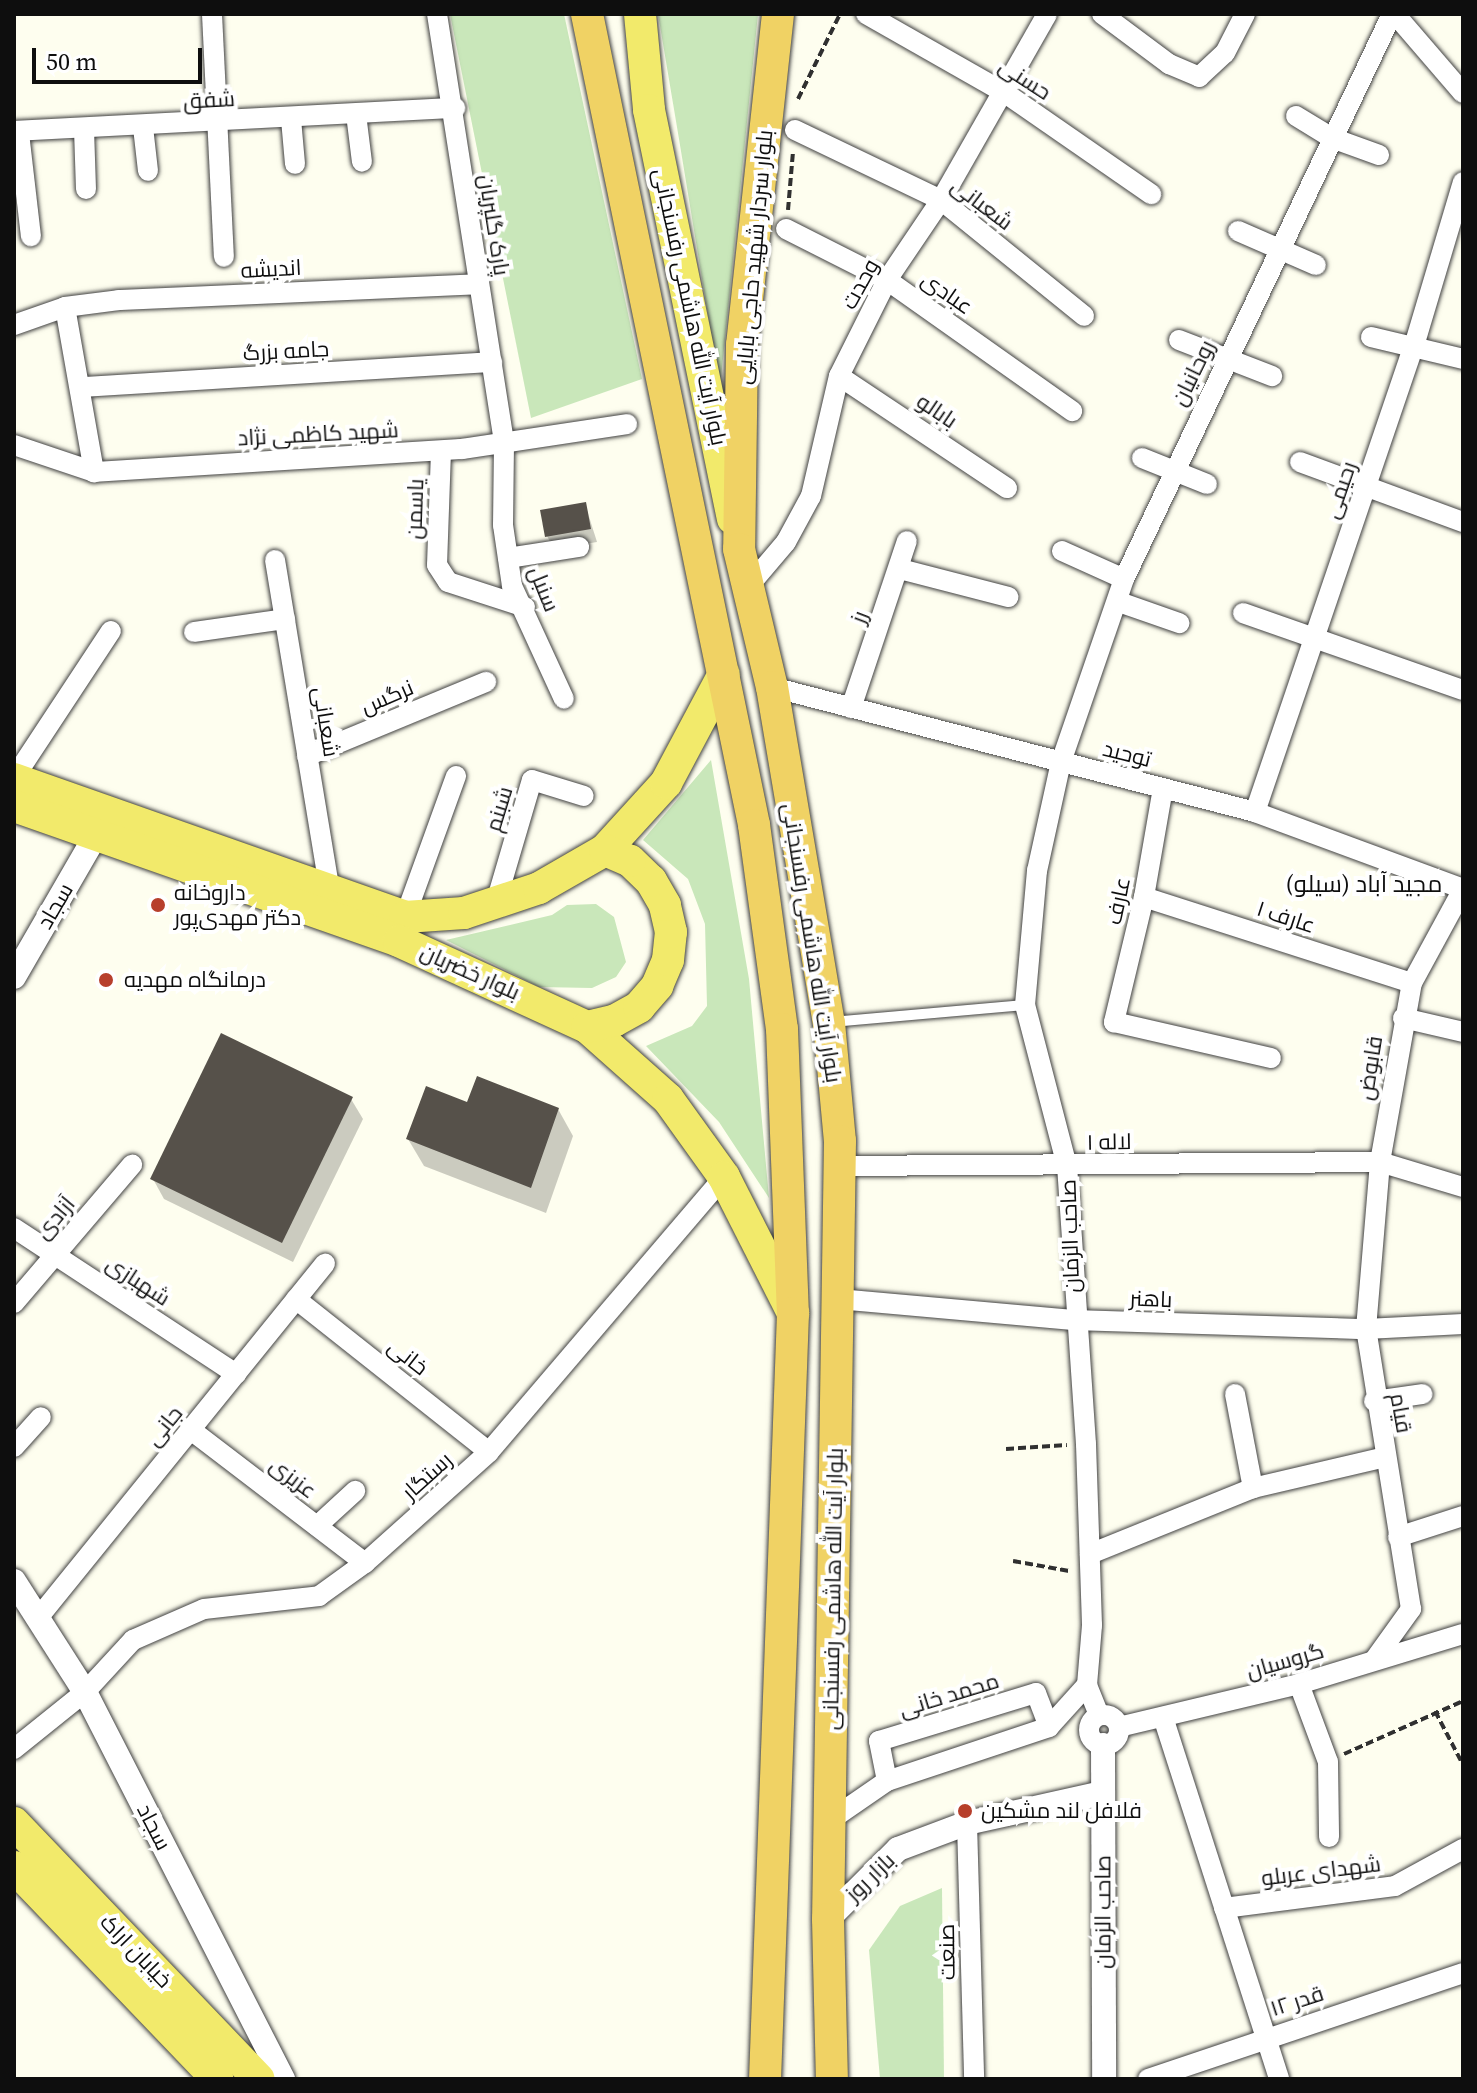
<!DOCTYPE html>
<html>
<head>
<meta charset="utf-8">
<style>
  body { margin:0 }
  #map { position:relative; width:1477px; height:2093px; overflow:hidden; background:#fefeef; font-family:"Source Serif 4",Cairo,serif }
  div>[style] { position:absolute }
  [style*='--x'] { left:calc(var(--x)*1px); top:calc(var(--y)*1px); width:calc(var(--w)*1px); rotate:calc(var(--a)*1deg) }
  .green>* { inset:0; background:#c9e7ba }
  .shadow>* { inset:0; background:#0003 }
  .building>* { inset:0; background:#56514a }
  .path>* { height:4px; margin-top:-2px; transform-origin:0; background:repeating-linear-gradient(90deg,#303030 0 8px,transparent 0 12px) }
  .roads { filter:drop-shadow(0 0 2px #414141) drop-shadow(0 0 2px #414141) }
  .service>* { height:10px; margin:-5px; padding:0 5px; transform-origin:5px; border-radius:5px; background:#fff }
  .minor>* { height:20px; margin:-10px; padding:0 10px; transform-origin:10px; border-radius:10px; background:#fff }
  .minor>.ring { margin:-10px; padding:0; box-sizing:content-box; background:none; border:20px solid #fff; border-radius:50% }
  .tertiary>* { height:24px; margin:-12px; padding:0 12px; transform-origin:12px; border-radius:12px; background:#fff }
  .primary>* { height:32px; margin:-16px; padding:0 16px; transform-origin:16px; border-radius:16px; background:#f2ea6b }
  .trunk>* { height:32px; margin:-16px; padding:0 16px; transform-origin:16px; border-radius:16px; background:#f0d264 }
  .dots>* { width:22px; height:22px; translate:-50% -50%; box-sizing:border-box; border:4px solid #fff; border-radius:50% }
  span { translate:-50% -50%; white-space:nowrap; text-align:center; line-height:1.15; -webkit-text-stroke:8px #fff; paint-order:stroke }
  .street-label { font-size:22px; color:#0e0e0e }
  .poi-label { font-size:22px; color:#0e0e0e }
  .left { translate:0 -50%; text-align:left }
  .neighbourhood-label { font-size:24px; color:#0e0e0e }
  .frame { position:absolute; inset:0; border:16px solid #0e0e0e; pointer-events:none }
  .scale { position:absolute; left:32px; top:48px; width:170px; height:36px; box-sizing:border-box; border:4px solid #0e0e0e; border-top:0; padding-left:10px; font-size:24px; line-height:28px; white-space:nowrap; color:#0e0e0e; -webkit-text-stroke:6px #fff; paint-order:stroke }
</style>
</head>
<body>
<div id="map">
  <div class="green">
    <i style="clip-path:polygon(450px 14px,564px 14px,642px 379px,531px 418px)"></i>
    <i style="clip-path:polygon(658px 14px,758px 14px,720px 388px,679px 139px)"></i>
    <i style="clip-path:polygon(711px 760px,749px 979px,769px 1198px,719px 1122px,646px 1046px,692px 1026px,707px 1006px,705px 924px,688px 879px,643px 840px)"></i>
    <i style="clip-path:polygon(596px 904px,614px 917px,626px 962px,616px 977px,592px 988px,539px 987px,446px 940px,552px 915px,567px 905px)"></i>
    <i style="clip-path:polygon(942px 1888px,944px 2079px,880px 2079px,869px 1950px,900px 1906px)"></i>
  </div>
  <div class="shadow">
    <i style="clip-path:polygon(585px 504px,597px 542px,554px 549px,547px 536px)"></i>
    <i style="clip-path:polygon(351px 1099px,363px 1119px,293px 1262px,164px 1199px,153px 1179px)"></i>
    <i style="clip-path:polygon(468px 1104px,558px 1109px,573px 1136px,546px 1213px,424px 1166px,408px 1139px)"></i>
  </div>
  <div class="building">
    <i style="clip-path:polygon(586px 502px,591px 529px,545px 537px,540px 510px)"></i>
    <i style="clip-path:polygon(221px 1033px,353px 1097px,282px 1243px,150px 1179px)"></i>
    <i style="clip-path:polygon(477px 1076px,559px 1108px,531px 1188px,406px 1139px,426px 1086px,467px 1102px)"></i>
  </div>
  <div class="path">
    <i style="--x:798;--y:99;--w:95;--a:-63.7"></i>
    <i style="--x:788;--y:210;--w:58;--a:-85.1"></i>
    <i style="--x:1006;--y:1449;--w:61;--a:-3.8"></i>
    <i style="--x:1013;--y:1561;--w:57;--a:10.1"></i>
    <i style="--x:1435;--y:1711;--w:56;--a:62.5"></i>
    <i style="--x:1344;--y:1754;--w:130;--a:-24"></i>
  </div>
  <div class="roads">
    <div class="service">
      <i style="--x:831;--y:1022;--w:195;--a:-5"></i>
    </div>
    <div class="minor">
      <i style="--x:212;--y:14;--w:243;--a:87.2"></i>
      <i style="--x:437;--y:14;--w:435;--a:81.1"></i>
      <i style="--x:504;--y:444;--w:81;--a:90.7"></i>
      <i style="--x:503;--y:525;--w:62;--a:81.6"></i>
      <i style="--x:512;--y:586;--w:124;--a:65.3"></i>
      <i style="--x:866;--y:14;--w:160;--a:29.6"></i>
      <i style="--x:1005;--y:93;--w:178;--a:34.7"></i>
      <i style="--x:1102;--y:14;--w:84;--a:36.7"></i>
      <i style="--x:1169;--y:64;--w:33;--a:23"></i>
      <i style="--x:1199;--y:77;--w:35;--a:-43"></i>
      <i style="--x:1225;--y:53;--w:44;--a:-62.9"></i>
      <i style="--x:1395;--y:14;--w:104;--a:49.3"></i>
      <i style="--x:356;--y:114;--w:48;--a:82.9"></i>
      <i style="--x:1296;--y:116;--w:42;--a:31.4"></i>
      <i style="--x:1332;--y:138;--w:50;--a:19.9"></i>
      <i style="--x:291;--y:119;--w:45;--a:84.9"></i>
      <i style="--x:143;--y:127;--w:44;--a:83.5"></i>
      <i style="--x:84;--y:129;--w:60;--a:88.1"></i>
      <i style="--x:795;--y:130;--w:162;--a:25.6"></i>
      <i style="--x:941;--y:200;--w:184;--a:39"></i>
      <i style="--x:14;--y:131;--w:442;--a:-3"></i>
      <i style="--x:19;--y:133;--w:104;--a:83.4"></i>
      <i style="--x:786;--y:229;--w:113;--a:26.8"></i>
      <i style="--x:887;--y:280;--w:227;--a:35.3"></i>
      <i style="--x:1238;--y:231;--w:85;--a:23.6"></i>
      <i style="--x:65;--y:307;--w:168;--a:80"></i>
      <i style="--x:14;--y:325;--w:54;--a:-19.4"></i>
      <i style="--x:65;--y:307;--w:54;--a:-7.4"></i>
      <i style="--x:119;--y:300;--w:360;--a:-2.5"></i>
      <i style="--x:1371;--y:337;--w:95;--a:13.4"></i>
      <i style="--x:1179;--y:340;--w:100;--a:21.2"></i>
      <i style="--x:839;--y:376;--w:202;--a:33.7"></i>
      <i style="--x:83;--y:387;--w:410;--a:-3.5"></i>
      <i style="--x:14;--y:445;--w:84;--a:18.6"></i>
      <i style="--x:94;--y:472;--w:369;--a:-3.6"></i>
      <i style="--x:462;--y:449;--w:167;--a:-8.6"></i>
      <i style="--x:441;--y:451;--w:114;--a:92"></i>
      <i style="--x:437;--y:565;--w:20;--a:57"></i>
      <i style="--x:448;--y:582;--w:81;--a:18"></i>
      <i style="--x:1142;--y:458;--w:70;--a:21.8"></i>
      <i style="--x:1300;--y:462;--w:174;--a:20.2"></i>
      <i style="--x:1062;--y:551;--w:68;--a:24.3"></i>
      <i style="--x:508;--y:558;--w:72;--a:-8.8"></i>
      <i style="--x:275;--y:560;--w:336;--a:80.6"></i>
      <i style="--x:900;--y:569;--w:112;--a:14.5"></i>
      <i style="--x:747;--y:588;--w:60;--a:-49.7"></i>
      <i style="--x:786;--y:542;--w:52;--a:-61.5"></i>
      <i style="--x:811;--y:496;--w:123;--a:-76.9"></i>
      <i style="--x:839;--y:376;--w:107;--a:-63.4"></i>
      <i style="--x:887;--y:280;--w:97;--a:-56"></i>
      <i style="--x:941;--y:200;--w:214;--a:-60.3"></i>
      <i style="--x:1119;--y:602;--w:64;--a:19.3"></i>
      <i style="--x:1243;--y:613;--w:233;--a:19.3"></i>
      <i style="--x:194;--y:632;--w:92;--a:-8.1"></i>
      <i style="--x:772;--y:687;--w:499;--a:14.5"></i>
      <i style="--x:1255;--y:812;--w:222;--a:20.3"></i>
      <i style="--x:851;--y:708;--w:176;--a:-71.5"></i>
      <i style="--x:307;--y:756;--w:194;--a:-22.5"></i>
      <i style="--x:14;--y:778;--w:176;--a:-56.6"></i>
      <i style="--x:1163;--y:788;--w:111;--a:99.9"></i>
      <i style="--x:1144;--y:897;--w:129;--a:103.5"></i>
      <i style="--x:1114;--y:1022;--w:161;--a:12.9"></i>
      <i style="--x:1255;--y:812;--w:492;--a:-71.2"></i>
      <i style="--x:1414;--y:346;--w:171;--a:-73.4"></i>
      <i style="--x:1144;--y:897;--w:281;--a:17.8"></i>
      <i style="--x:496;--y:902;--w:127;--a:-73.6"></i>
      <i style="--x:532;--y:780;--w:54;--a:17.1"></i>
      <i style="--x:405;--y:917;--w:150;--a:-70.1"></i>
      <i style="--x:1403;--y:1018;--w:62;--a:13.1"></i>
      <i style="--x:840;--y:1166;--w:540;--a:-0.42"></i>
      <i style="--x:1380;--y:1162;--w:87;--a:16.8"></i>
      <i style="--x:14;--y:1228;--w:266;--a:33.3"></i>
      <i style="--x:296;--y:1299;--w:246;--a:38.4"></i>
      <i style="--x:838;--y:1299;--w:236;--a:5.1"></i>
      <i style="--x:1073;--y:1320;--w:293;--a:1.8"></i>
      <i style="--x:1366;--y:1329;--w:97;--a:-3"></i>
      <i style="--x:14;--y:1303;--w:182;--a:-49.5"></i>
      <i style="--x:1235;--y:1394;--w:96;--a:79.2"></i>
      <i style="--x:1374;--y:1401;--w:49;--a:-8.1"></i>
      <i style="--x:191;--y:1430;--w:219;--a:37.4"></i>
      <i style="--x:14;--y:1447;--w:40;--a:-48"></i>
      <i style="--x:317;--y:1526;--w:52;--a:-42.6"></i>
      <i style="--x:1398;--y:1537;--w:68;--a:-17.9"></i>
      <i style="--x:1090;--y:1554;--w:176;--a:-22"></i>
      <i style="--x:1253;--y:1488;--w:136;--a:-13.2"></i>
      <i style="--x:38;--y:1618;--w:456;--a:-51"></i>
      <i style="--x:1375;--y:1659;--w:62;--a:-54.2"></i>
      <i style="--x:1411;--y:1609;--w:284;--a:-99.1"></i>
      <i style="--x:1366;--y:1329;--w:168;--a:-85.2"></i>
      <i style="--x:1380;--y:1162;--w:182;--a:-79.9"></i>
      <i style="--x:1412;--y:983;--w:107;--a:-61.5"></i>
      <i style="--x:1299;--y:1684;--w:83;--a:69.6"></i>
      <i style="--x:1328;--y:1762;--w:75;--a:89.2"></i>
      <i style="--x:1099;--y:1715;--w:32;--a:-112"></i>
      <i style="--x:1087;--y:1685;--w:60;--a:-85.2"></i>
      <i style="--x:1092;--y:1625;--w:181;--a:-91.9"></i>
      <i style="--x:1086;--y:1444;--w:279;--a:-93.9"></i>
      <i style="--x:1067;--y:1166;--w:166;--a:-104.6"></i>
      <i style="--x:1025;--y:1005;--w:135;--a:-84.9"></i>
      <i style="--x:1037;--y:871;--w:112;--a:-77.6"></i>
      <i style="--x:1061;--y:762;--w:194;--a:-71"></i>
      <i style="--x:1124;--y:579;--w:625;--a:-64.62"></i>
      <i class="ring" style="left:1089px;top:1715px;width:10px;height:10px"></i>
      <i style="--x:1163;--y:1717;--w:380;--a:72.2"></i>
      <i style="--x:1119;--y:1727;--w:185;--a:-13.4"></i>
      <i style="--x:1299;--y:1684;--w:171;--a:-17"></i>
      <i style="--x:14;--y:1749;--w:91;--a:-38.8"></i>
      <i style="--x:85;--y:1692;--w:71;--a:-47.3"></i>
      <i style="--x:133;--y:1640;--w:77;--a:-23.6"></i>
      <i style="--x:204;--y:1609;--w:116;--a:-6.4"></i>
      <i style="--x:319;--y:1596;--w:57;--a:-35.7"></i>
      <i style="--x:365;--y:1563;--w:166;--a:-41.8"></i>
      <i style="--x:489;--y:1452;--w:362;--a:-49.5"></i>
      <i style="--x:887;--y:1781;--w:41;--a:-101.3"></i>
      <i style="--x:879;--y:1741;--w:164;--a:-17"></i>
      <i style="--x:1036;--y:1693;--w:36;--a:69"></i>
      <i style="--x:829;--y:1821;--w:70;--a:-34.6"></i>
      <i style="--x:887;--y:1781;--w:171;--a:-18.4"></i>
      <i style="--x:1049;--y:1727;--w:57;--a:-47.9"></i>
      <i style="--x:967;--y:1823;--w:256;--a:88.4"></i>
      <i style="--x:1224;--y:1908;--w:172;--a:-7.3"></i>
      <i style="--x:1395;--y:1886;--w:77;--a:-28.6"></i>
      <i style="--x:1148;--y:2079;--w:332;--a:-18.6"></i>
    </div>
    <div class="tertiary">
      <i style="--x:14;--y:977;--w:164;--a:-60"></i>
      <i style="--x:14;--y:1581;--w:132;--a:57.4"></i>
      <i style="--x:85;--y:1692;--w:435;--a:62.9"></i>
      <i style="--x:1103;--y:1745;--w:334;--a:89.8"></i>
      <i style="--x:828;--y:1919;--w:99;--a:-45"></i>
      <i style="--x:898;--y:1849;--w:74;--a:-20.6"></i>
      <i style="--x:967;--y:1823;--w:138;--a:-12.5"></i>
    </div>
    <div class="primary">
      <i style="--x:640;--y:14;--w:96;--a:84.6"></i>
      <i style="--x:649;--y:110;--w:417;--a:78.4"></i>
      <i style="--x:14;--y:779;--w:415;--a:19.4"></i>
      <i style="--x:405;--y:917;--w:59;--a:-3.9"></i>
      <i style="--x:464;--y:913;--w:79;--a:-18.4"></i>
      <i style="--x:539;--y:888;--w:76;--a:-29.9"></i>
      <i style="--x:605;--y:850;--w:91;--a:-47.7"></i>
      <i style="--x:666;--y:783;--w:123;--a:-62"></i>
      <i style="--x:14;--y:806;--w:408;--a:19.3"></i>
      <i style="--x:399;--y:941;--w:207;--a:24.6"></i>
      <i style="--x:587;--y:1027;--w:108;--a:41.6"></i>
      <i style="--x:668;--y:1099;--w:96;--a:54.3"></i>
      <i style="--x:724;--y:1177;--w:153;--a:63.1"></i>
      <i style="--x:587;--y:1027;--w:28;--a:-13"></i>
      <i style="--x:614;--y:1021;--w:29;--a:-29"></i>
      <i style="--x:639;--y:1007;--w:28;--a:-49"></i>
      <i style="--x:657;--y:986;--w:28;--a:-67"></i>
      <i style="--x:668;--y:960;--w:28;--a:-84"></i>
      <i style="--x:671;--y:932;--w:28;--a:-103"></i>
      <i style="--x:665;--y:905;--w:28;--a:-120"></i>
      <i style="--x:651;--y:881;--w:29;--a:-136"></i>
      <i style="--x:630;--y:861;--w:27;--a:-156"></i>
      <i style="--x:14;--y:1823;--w:354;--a:46.3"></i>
      <i style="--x:14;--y:1867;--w:294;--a:46.2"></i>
    </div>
    <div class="trunk">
      <i style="--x:587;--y:14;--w:828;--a:78.36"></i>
      <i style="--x:754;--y:825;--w:206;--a:82.2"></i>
      <i style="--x:782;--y:1029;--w:284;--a:87.8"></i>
      <i style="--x:793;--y:1313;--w:767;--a:92.09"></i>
      <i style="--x:778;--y:14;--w:333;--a:96.2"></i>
      <i style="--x:742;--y:345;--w:204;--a:90.8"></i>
      <i style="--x:739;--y:549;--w:142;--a:76.6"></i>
      <i style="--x:772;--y:687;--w:341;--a:80.4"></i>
      <i style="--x:829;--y:1023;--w:119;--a:84.7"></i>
      <i style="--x:840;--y:1141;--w:778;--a:90.88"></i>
      <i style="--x:828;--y:1919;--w:160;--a:88.6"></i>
    </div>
  </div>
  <div class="dots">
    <i style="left:158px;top:905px;background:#b73f2c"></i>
    <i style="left:106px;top:980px;background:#b73f2c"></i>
    <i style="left:965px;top:1811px;background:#b73f2c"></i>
  </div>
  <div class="street-label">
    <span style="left:1025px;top:79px;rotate:33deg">حسنی</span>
    <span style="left:209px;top:100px;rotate:-3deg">شفق</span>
    <span style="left:982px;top:204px;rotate:37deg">شعبانی</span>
    <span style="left:494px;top:225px;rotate:81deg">پارک گلپریان</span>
    <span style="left:754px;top:257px;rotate:-85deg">بلوار سردار شهید حاجی بابایی</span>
    <span style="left:271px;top:269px;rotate:-3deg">اندیشه</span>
    <span style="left:860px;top:284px;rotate:-61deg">وحدت</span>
    <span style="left:947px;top:293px;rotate:35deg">عبادی</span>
    <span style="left:690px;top:307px;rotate:78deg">بلوار آیت الله هاشمی رفسنجانی</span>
    <span style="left:286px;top:351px;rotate:-3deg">جامه بزرگ</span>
    <span style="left:1193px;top:373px;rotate:-64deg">روحانیان</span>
    <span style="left:937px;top:411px;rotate:34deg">بابالو</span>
    <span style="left:318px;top:434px;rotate:-3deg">شهید کاظمی نژاد</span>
    <span style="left:1340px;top:490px;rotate:-71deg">رحیمی</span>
    <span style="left:415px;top:509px;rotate:-88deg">یاسمن</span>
    <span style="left:544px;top:589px;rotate:68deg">سنبل</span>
    <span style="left:859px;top:617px;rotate:-69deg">رز</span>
    <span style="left:387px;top:697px;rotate:-23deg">نرگس</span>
    <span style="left:326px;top:722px;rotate:81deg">شعبانی</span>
    <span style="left:1127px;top:754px;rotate:14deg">توحید</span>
    <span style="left:499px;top:809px;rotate:-73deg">شبنم</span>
    <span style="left:1118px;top:901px;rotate:-78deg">عارف</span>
    <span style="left:55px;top:906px;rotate:-60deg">سجاد</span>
    <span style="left:1286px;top:917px;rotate:18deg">عارف ۱</span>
    <span style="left:812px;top:943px;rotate:81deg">بلوار آیت الله هاشمی رفسنجانی</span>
    <span style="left:470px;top:972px;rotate:24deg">بلوار خضریان</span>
    <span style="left:1370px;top:1068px;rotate:-81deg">قابوض</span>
    <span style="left:1109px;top:1142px;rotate:-1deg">لاله ۱</span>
    <span style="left:55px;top:1218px;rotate:-50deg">آزادی</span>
    <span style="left:1070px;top:1236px;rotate:-92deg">صاحب الزمان</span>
    <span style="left:138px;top:1281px;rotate:33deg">شهبازی</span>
    <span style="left:1151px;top:1299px;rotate:2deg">باهنر</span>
    <span style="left:408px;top:1357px;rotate:38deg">خانی</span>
    <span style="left:1401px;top:1413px;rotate:80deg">قیام</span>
    <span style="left:164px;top:1426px;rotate:-51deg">جانی</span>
    <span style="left:427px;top:1476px;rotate:-42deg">رستگار</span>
    <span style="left:293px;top:1478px;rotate:37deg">عزیزی</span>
    <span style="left:833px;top:1589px;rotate:-89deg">بلوار آیت الله هاشمی رفسنجانی</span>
    <span style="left:1285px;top:1661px;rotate:-16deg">گروسیان</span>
    <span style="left:949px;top:1695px;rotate:-17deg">محمد خانی</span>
    <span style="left:154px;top:1827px;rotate:63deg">سجاد</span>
    <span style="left:1321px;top:1871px;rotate:-7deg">شهدای عربلو</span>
    <span style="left:870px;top:1877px;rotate:-44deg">بازار روز</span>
    <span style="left:1103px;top:1912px;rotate:-90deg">صاحب الزمان</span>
    <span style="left:136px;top:1951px;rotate:46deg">خیابان اراک</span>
    <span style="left:947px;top:1952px;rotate:-91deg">صنعت</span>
    <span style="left:1297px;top:2001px;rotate:-18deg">قدر ۱۲</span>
  </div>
  <div class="poi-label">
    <span class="left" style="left:174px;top:905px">داروخانه<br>دکتر مهدی‌پور</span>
    <span class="left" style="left:124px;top:980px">درمانگاه مهدیه</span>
    <span class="left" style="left:981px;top:1811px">فلافل لند مشکین</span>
  </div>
  <div class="neighbourhood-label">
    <span style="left:1364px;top:884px">(مجید آباد (سیلو</span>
  </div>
  <div class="frame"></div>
  <div class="scale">50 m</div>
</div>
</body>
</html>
